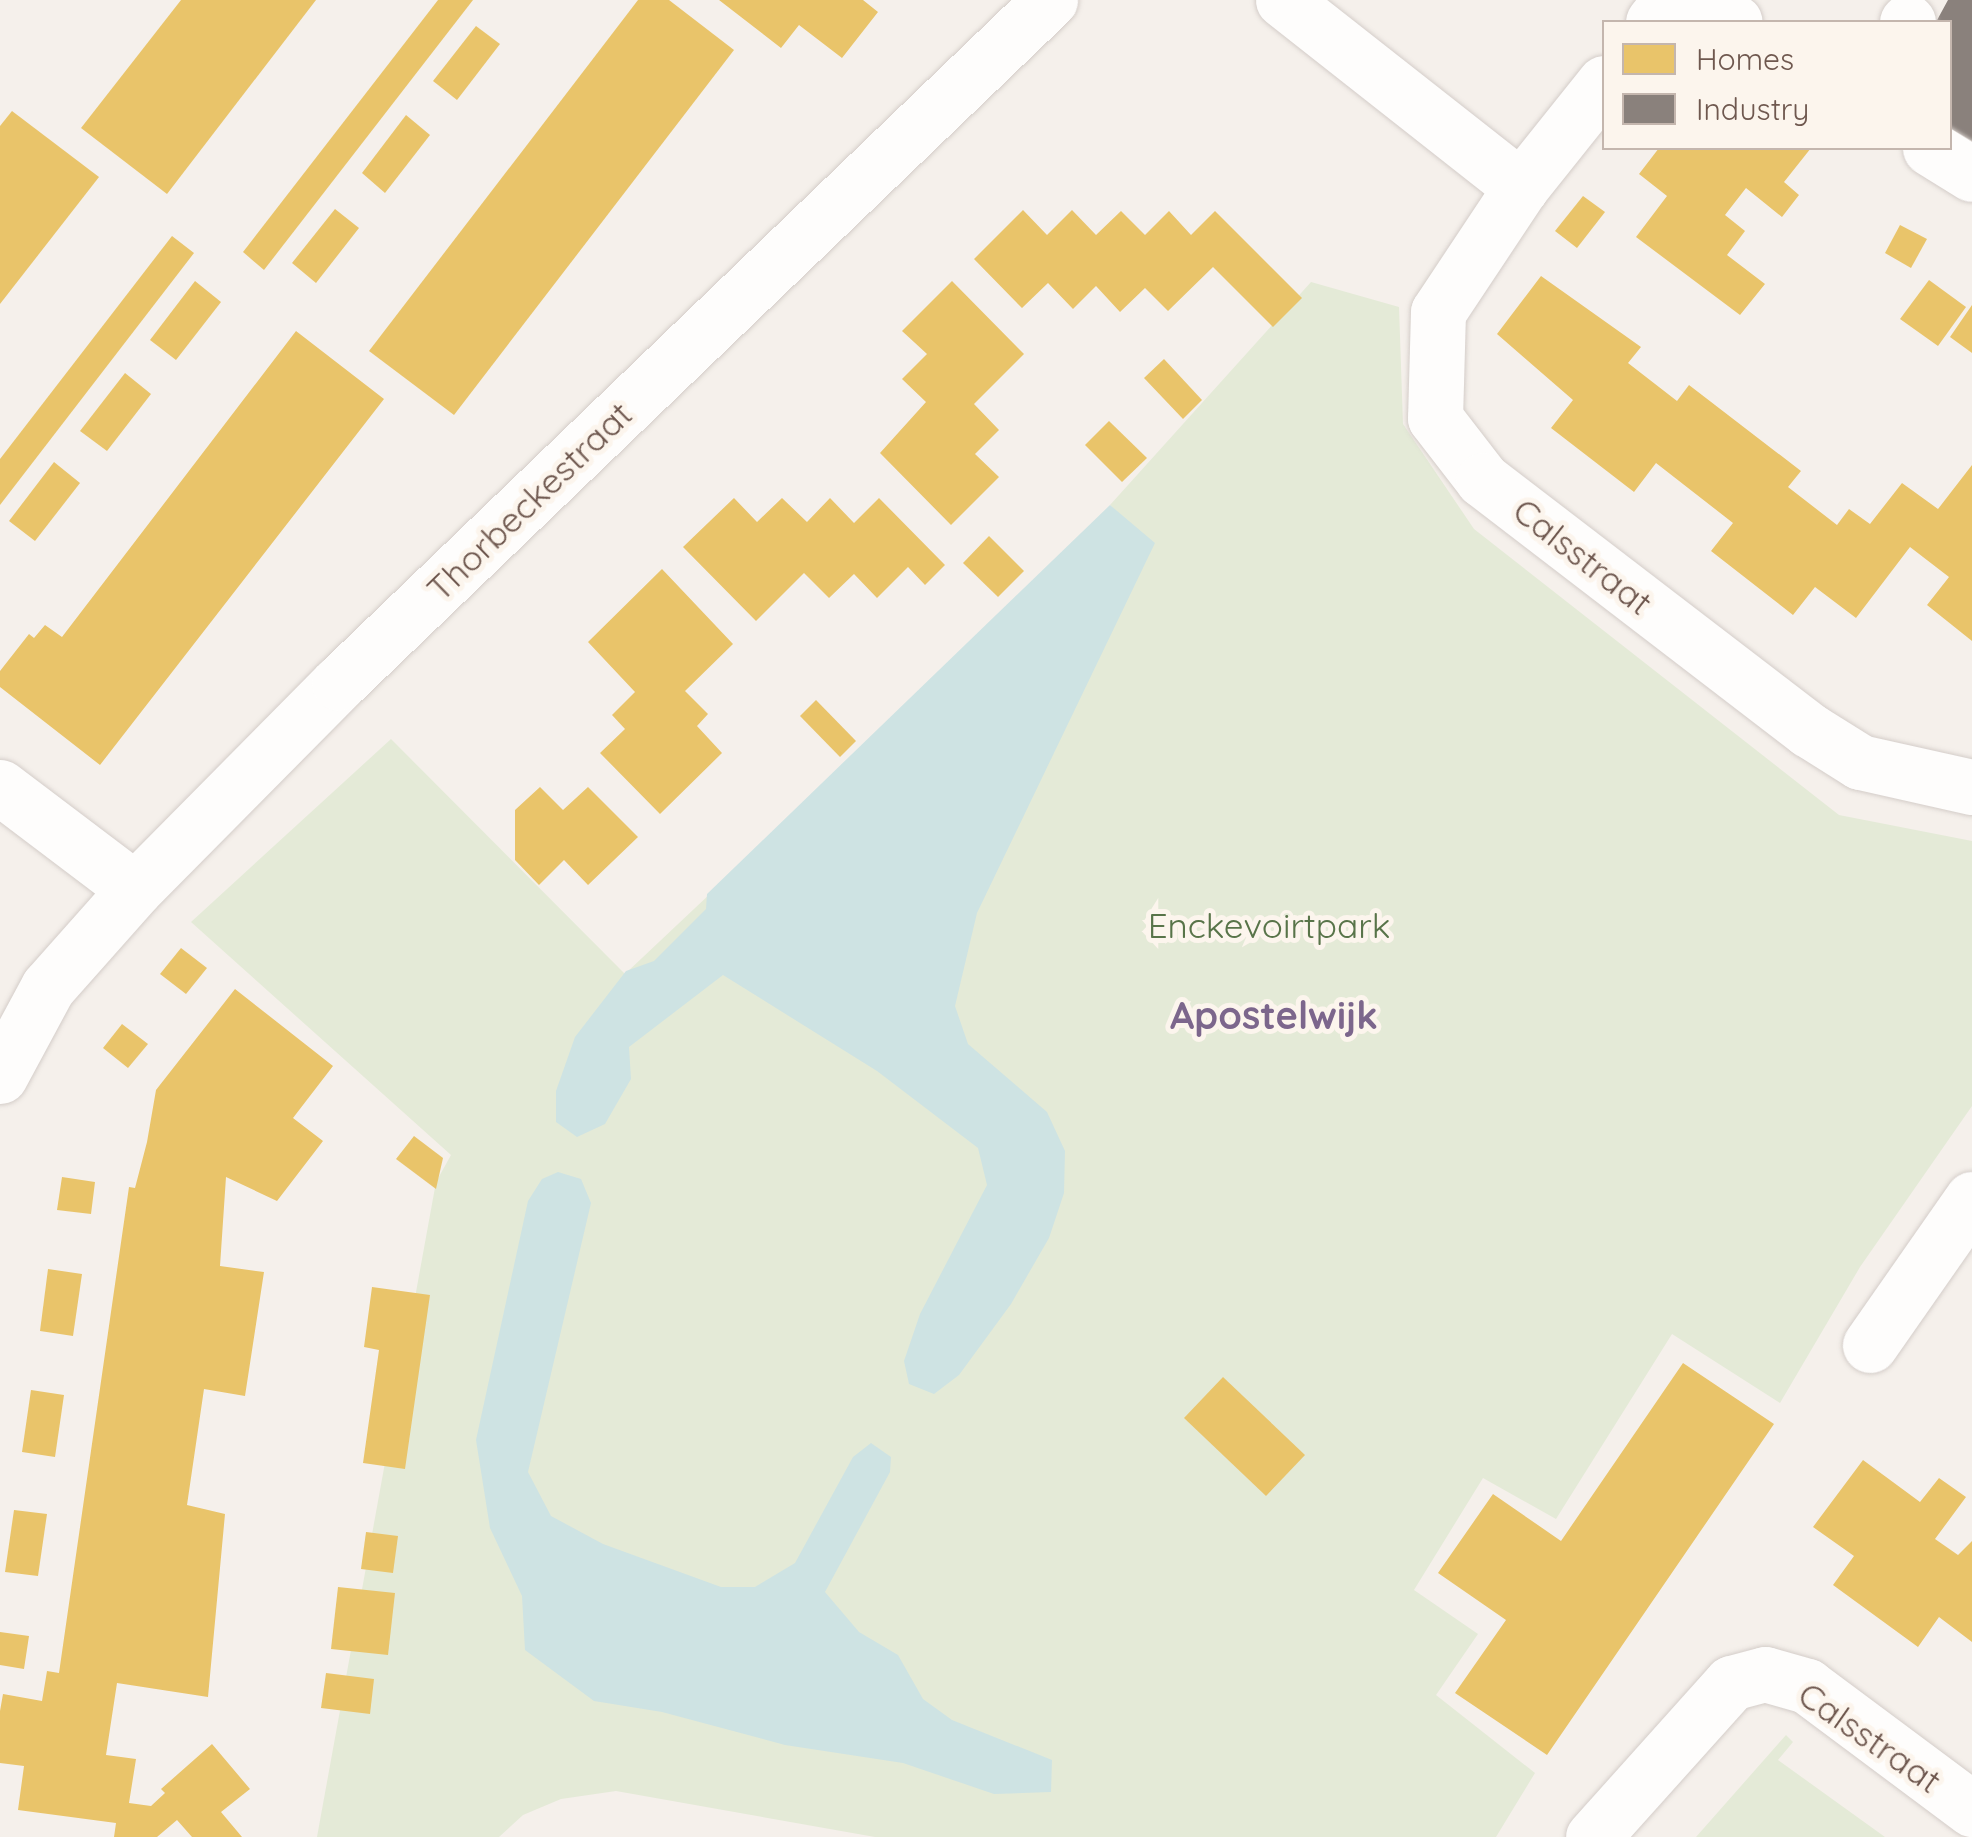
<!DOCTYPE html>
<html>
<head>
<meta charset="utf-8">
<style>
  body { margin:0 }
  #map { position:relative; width:1972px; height:1837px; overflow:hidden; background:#f5f0eb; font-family:Quicksand,sans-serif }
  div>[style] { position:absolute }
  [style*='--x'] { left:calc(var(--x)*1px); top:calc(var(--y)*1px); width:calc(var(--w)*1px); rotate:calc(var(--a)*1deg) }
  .green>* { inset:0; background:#e4ead7 }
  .water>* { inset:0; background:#cee3e3 }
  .homes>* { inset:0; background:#e9c46a }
  .industry>* { inset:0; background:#8a817c }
  .roads { filter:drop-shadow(0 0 2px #d4cdc9) drop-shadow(0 0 2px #d4cdc9) }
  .minor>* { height:55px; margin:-27.5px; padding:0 27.5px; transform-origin:27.5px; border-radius:27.5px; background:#fefdfc }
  span { translate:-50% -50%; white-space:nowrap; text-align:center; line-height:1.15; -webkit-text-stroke:10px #fcf5ed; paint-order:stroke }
  .street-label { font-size:35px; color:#6f584f }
  .park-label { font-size:35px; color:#587449 }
  .neighbourhood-label { font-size:38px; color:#7c668c; font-weight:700 }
  .legend { position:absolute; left:1602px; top:20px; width:350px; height:130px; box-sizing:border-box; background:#fcf5ed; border:2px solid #c4b6ae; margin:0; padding:12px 18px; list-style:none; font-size:30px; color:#6f584f }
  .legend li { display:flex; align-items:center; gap:20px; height:50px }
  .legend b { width:50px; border:2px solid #c4b6ae }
</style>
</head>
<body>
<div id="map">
  <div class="green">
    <i style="clip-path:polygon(1311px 282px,1399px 307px,1403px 424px,1474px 529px,1839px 815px,1972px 841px,1972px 1106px,1860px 1267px,1780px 1403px,1672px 1334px,1556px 1519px,1483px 1478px,1414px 1590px,1478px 1634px,1436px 1695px,1535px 1773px,1496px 1837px,875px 1837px,616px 1791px,561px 1799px,523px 1815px,499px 1837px,317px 1837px,436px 1182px,451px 1155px,191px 922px,391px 739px,625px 974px,1116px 511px,1110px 505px)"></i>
    <i style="clip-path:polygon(1786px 1735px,1793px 1742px,1778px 1760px,1885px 1837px,1696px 1837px)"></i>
  </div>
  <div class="water">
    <i style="clip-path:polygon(1110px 505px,1155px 543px,977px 913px,955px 1006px,968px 1044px,1047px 1112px,1065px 1151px,1064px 1193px,1049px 1238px,1011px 1304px,959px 1375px,934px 1394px,909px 1384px,904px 1361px,920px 1314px,987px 1185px,978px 1148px,877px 1071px,723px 975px,629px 1047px,631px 1079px,605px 1124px,577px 1137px,556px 1122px,556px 1091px,575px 1037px,626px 971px,654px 961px,706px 909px,707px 894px)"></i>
    <i style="clip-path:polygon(558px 1172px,581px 1179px,591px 1203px,528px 1472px,551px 1516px,603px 1544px,721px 1587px,755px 1587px,795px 1563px,853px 1457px,871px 1443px,891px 1457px,890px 1472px,825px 1592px,859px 1632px,898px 1655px,923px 1699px,952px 1720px,1052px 1760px,1051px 1792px,994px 1794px,903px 1763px,785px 1745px,662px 1712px,594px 1701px,525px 1650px,522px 1596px,490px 1528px,476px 1440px,528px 1201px,542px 1179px)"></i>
  </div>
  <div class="homes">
    <i style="clip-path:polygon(181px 0,316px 0,167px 194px,81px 128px)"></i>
    <i style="clip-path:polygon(438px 0,473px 0,264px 270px,243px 252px)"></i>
    <i style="clip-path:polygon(638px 0,669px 0,734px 50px,454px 415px,369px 351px)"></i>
    <i style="clip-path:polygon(719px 0,863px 0,878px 12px,842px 58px,799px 25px,781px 48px)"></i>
    <i style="clip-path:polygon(476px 26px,500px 44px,457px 100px,433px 81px)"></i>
    <i style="clip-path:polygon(12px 111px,99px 177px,0 304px,0 126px)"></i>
    <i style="clip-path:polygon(406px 115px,430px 135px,385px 193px,362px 173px)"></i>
    <i style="clip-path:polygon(1659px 148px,1811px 148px,1784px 182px,1799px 195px,1782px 217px,1746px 188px,1725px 215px,1745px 231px,1727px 255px,1765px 284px,1740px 315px,1636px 237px,1667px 196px,1639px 174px)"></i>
    <i style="clip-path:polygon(1583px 196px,1605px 212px,1577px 248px,1555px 231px)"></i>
    <i style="clip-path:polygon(335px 209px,359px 228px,316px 283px,292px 263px)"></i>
    <i style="clip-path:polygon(1023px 210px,1047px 235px,1072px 210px,1096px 235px,1121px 211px,1145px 235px,1169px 211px,1191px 235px,1215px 211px,1302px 298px,1273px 327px,1213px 267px,1168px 311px,1145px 288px,1120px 312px,1096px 286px,1073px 309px,1048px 283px,1022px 308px,974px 259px)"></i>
    <i style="clip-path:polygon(1900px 225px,1927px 239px,1911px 268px,1885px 253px)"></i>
    <i style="clip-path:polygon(172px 236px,194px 253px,0 505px,0 459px)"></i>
    <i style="clip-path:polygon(1541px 276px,1641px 347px,1628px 363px,1677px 401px,1689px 385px,1801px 471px,1788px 487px,1837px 525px,1849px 509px,1870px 524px,1902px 483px,1938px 509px,1972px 465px,1972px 641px,1927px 605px,1949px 577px,1910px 547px,1856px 618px,1815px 587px,1793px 615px,1711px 551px,1733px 523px,1656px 463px,1634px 492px,1551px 428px,1573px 400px,1497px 334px)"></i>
    <i style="clip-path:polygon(1929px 280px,1966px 307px,1938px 346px,1900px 319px)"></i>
    <i style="clip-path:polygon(195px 281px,221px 302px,176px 360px,150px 340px)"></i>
    <i style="clip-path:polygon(952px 281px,1024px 354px,974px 404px,999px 430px,975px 454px,999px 477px,951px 525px,880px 453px,926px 402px,902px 379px,927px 354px,902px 331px)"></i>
    <i style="clip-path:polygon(1972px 305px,1972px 353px,1950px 337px)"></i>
    <i style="clip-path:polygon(296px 331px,384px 399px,100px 765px,0 687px,0 671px,29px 634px,34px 638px,45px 625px,62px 637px)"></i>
    <i style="clip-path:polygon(1164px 359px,1202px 400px,1183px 419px,1144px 378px)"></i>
    <i style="clip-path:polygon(125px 373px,151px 394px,107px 451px,80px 431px)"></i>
    <i style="clip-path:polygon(1109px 421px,1147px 458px,1122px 482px,1085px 445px)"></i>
    <i style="clip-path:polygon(54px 462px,80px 483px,35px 541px,9px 521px)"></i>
    <i style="clip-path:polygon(734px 498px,757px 522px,782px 498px,807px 522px,830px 498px,854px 523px,879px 498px,945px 565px,925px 585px,908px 567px,877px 598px,854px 574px,829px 598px,804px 573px,756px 621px,683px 547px)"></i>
    <i style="clip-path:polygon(989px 536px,1024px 571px,998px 597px,963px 563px)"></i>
    <i style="clip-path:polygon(662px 569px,733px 644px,685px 691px,708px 714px,697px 726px,722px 753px,660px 814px,600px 753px,625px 729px,612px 715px,635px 692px,588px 642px)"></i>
    <i style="clip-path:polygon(816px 700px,856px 741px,840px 757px,800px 716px)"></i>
    <i style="clip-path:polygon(540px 787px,563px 810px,588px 787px,638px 837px,588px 885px,564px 860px,539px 885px,515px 860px,515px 810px)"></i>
    <i style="clip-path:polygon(181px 948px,207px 968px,186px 994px,160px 974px)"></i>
    <i style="clip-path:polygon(235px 989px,333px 1066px,293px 1118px,323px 1141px,277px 1201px,226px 1177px,220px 1266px,264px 1272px,245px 1396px,204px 1389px,187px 1505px,225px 1514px,208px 1697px,117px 1683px,106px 1755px,136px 1759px,129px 1803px,151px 1806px,165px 1793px,161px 1789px,212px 1744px,250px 1789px,221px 1812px,242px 1837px,192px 1837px,177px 1820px,157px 1837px,114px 1837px,116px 1823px,18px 1810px,24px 1766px,0 1763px,0 1711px,3px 1694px,42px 1701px,47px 1671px,59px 1673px,129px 1187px,135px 1188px,147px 1142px,156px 1090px)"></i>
    <i style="clip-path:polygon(122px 1024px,148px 1044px,128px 1068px,103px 1048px)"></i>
    <i style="clip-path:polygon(414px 1136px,443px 1158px,436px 1189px,396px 1159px)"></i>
    <i style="clip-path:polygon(62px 1177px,95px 1182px,91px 1214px,57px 1210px)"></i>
    <i style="clip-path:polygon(48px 1269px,82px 1274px,73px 1336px,40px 1331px)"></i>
    <i style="clip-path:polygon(372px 1287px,430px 1295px,405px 1469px,363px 1463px,379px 1350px,364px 1347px)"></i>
    <i style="clip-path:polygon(1683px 1363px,1774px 1424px,1547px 1755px,1455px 1693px,1506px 1620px,1438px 1573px,1493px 1494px,1561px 1541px)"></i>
    <i style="clip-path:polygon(1223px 1377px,1305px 1455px,1266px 1496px,1184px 1418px)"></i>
    <i style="clip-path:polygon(31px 1390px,64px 1395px,55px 1457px,22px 1452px)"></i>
    <i style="clip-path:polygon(1863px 1460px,1920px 1502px,1939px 1478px,1966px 1497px,1935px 1539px,1958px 1555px,1972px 1541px,1972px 1642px,1939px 1617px,1918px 1647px,1833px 1585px,1854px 1556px,1813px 1527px)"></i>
    <i style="clip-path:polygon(14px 1510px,47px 1514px,38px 1576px,5px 1572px)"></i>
    <i style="clip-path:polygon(366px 1532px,398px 1536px,393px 1573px,361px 1569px)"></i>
    <i style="clip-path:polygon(338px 1587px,395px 1593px,388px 1655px,331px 1649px)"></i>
    <i style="clip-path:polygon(0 1632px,29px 1636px,24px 1669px,0 1665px)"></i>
    <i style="clip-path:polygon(326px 1673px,374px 1679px,370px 1714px,321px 1708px)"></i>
  </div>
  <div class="industry">
    <i style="clip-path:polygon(1948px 0,1972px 0,1972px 141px,1950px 128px,1950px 22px,1936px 22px)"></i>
  </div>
  <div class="roads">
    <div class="minor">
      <i style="--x:1283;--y:0;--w:303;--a:38.2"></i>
      <i style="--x:1521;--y:187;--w:133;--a:-51.4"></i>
      <i style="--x:1701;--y:0;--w:40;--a:32.9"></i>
      <i style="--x:1653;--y:22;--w:28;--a:-52"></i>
      <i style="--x:1907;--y:22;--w:1;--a:0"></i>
      <i style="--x:1930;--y:148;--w:49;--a:31.8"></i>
      <i style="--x:1521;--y:187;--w:150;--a:123.6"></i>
      <i style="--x:1438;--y:312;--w:106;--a:91.6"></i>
      <i style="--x:1435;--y:418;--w:78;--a:52.3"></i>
      <i style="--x:1483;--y:480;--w:411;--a:37.5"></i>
      <i style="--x:1809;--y:730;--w:60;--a:32.1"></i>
      <i style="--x:1860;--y:762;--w:115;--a:12.6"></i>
      <i style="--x:0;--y:787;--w:169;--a:37.1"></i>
      <i style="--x:135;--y:889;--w:290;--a:-45.3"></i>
      <i style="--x:339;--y:683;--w:986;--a:-43.85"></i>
      <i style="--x:0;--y:1076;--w:101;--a:-61.7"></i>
      <i style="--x:48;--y:987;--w:131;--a:-48.4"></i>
      <i style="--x:1870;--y:1345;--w:178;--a:-55.1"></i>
      <i style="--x:1593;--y:1837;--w:207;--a:-48.1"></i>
      <i style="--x:1731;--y:1683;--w:35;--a:-15"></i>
      <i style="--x:1765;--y:1674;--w:44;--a:15.9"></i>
      <i style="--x:1807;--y:1686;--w:206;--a:36.7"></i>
    </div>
  </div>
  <div class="street-label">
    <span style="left:529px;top:501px;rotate:-44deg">Thorbeckestraat</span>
    <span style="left:1583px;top:556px;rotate:38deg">Calsstraat</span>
    <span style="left:1870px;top:1737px;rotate:35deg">Calsstraat</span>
  </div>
  <div class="park-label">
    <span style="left:1269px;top:925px">Enckevoirtpark</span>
  </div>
  <div class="neighbourhood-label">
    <span style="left:1274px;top:1016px">Apostelwijk</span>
  </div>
  <ul class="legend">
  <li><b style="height:28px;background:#e9c46a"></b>Homes</li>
  <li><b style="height:28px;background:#8a817c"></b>Industry</li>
  </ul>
</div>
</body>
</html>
